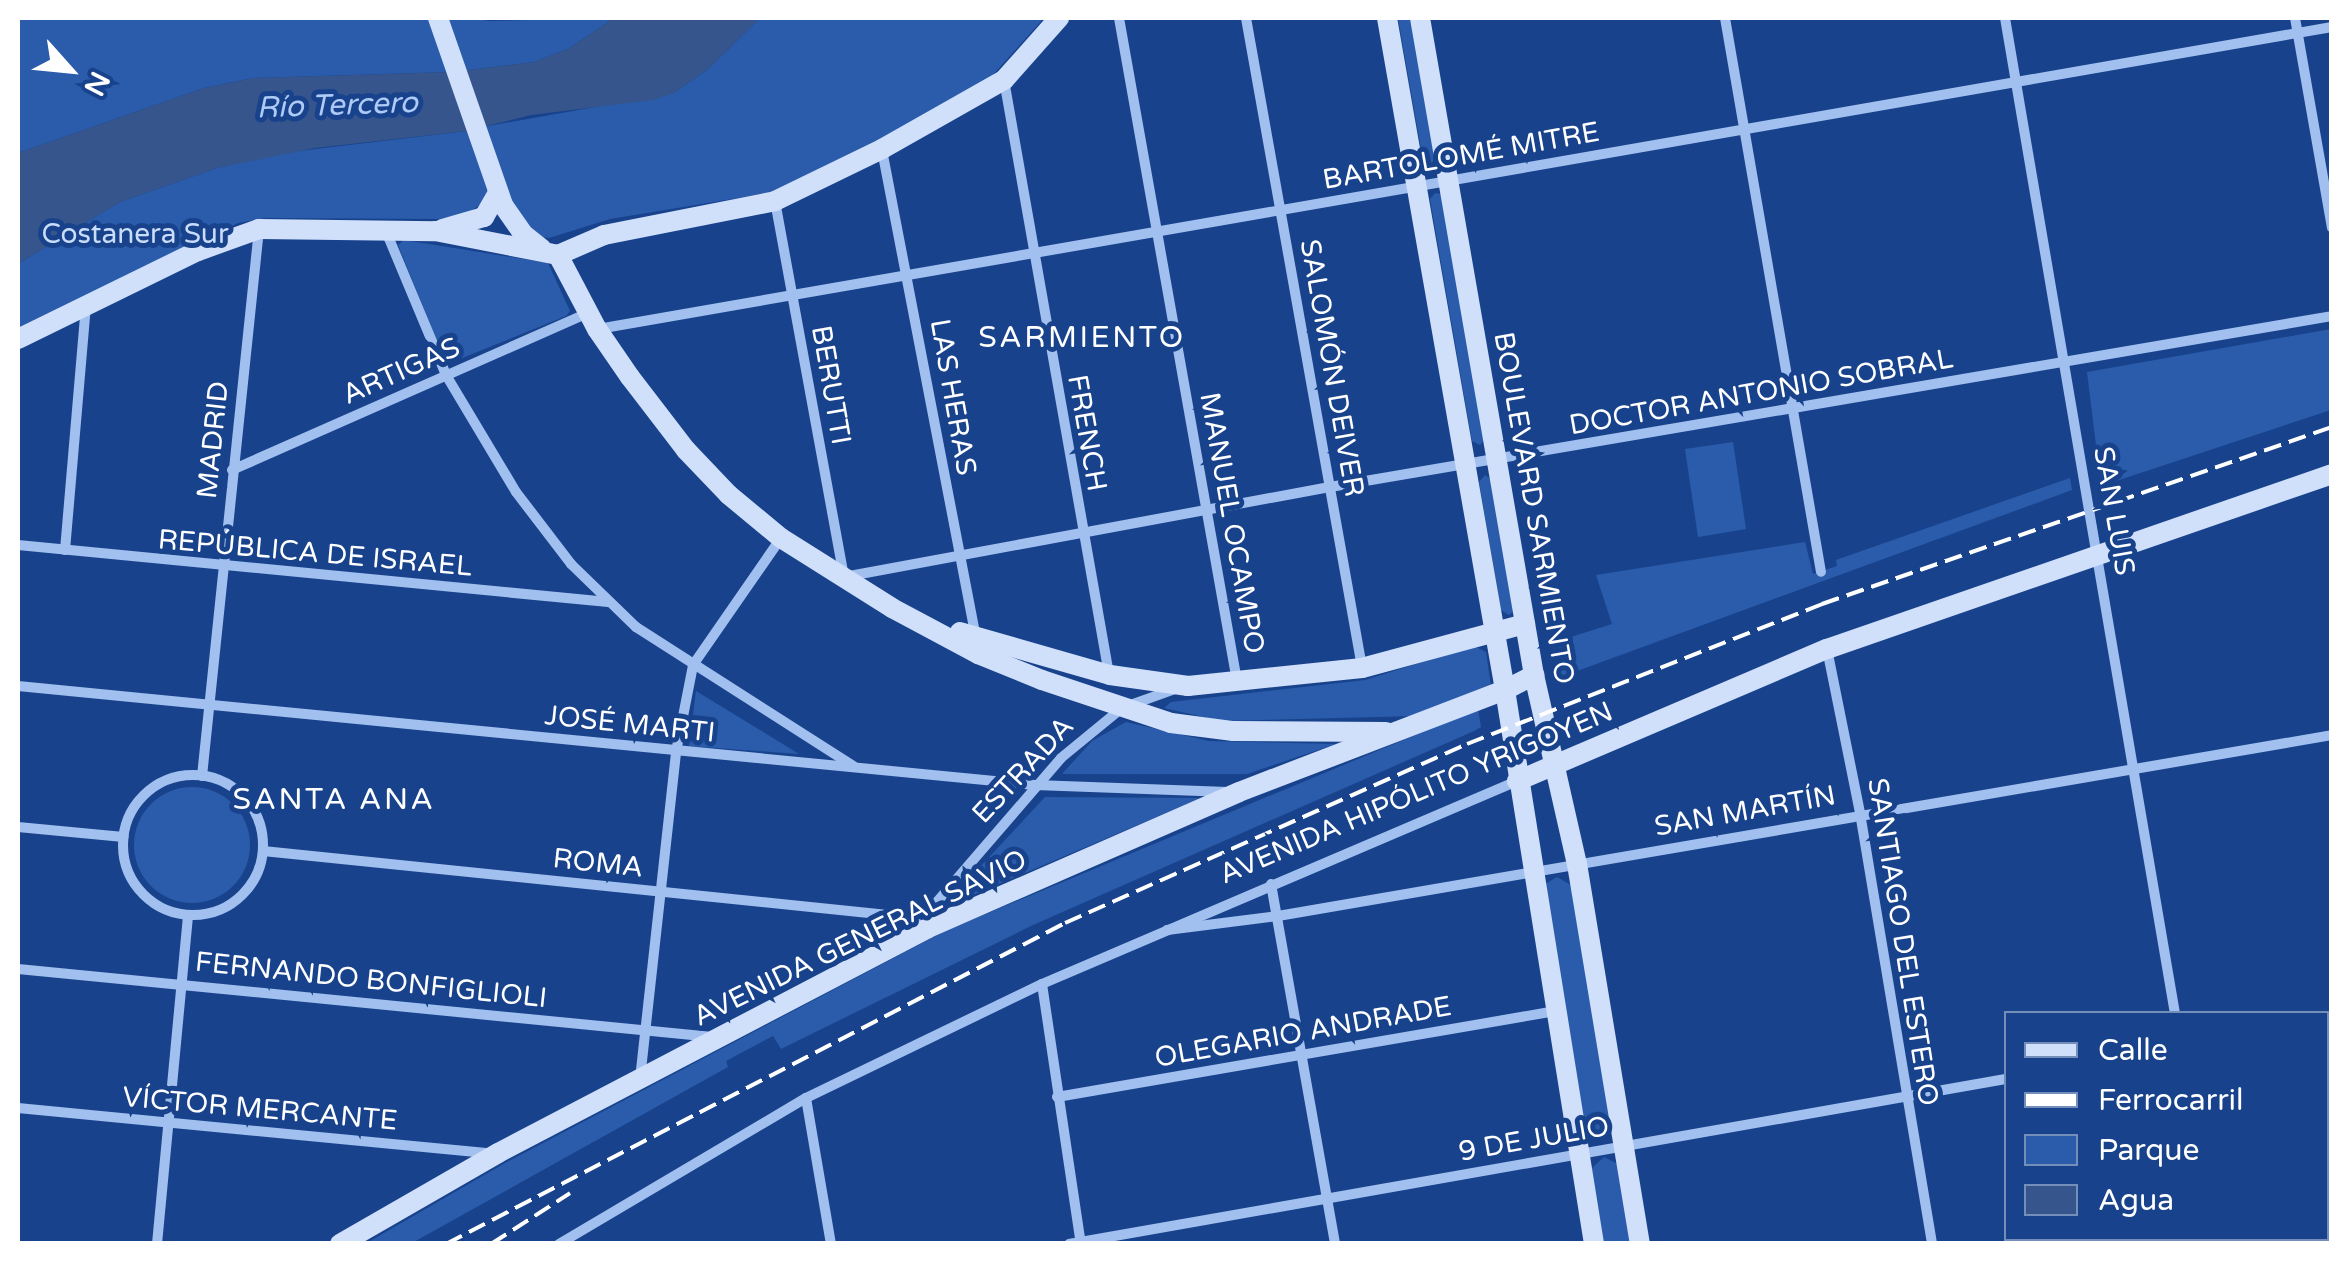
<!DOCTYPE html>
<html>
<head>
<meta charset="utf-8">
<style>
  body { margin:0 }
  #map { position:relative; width:2349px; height:1261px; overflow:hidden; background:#18438c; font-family:"Varela Round",sans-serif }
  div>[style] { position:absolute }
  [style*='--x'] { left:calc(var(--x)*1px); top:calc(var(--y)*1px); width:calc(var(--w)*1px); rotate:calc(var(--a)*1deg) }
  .green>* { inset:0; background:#2a5cab }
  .round { border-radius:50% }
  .water>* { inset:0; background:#35558c }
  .street>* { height:10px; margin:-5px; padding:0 5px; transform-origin:5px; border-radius:5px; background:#a2c0ef }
  .street>.ring { margin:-5px; padding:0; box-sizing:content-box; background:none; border:10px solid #a2c0ef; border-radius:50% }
  .secondary>* { height:20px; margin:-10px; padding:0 10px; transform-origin:10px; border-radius:10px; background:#d0dffa }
  .rail>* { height:4px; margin-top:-2px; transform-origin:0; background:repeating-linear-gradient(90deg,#fff 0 18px,transparent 0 26px) }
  span { translate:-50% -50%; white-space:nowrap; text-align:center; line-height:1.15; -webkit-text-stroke:10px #18438c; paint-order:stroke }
  .street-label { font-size:28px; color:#fff }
  .park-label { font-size:28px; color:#c9dcfa }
  .water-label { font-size:30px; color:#aecaf6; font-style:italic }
  .neighbourhood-label { font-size:30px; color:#fff; letter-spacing:2.5px }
  .frame { position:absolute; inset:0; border:20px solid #fff; pointer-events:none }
  .legend { position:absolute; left:2004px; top:1011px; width:325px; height:230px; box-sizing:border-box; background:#18438c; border:2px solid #748eba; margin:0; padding:12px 18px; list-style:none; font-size:30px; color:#fff }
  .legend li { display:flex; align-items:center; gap:20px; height:50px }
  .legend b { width:50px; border:2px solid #748eba }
  .north { position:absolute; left:20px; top:20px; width:100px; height:100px; -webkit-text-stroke:8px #18438c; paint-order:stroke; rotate:117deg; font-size:28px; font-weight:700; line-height:40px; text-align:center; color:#fff }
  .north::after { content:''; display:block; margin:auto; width:35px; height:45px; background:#fff; clip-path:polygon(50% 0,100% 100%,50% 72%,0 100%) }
</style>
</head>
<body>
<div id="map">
  <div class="green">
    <i style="clip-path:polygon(18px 18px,471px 18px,489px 21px,614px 18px,568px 49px,534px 62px,452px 72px,253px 78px,204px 88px,18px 153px)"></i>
    <i style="clip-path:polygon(760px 18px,1044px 18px,991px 77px,882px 140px,769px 193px,610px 219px,549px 238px,536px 236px,512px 206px,482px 127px,674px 93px,708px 69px)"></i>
    <i style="clip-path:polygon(1398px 18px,1411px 18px,1436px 158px,1430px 165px,1423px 160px)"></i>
    <i style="clip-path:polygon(467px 131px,490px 188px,482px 204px,467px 213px,440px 219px,266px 218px,238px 223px,18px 330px,18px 264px,120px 202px,217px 168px,282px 153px)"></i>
    <i style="clip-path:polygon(1435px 193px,1441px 194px,1485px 439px,1480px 445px,1472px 441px,1430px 199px)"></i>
    <i style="clip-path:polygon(404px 240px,548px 263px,570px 311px,566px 316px,450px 363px,444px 358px,398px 245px)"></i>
    <i style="clip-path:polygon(2331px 329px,2331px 410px,2101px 486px,2087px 372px)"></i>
    <i style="clip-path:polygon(1733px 442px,1746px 529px,1698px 537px,1685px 449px)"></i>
    <i style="clip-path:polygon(1485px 475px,1492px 480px,1513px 612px,1509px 615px,1501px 610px,1479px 482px)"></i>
    <i style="clip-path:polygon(2070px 478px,2072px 490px,1558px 678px,1552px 643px,1612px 624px,1596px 575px,1805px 542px,1813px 574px,1837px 566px,1836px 560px)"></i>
    <i style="clip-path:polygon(1474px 646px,1486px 652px,1491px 686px,1415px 716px,1221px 721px,1164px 708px,1171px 702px,1365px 680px)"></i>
    <i style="clip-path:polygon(696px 691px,799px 754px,689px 746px)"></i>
    <i style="clip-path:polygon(1478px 709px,1481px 727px,1474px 731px,1033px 925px,781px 1049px,773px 1036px,726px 1061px,728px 1067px,412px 1243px,365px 1244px,505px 1163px,945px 931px)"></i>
    <i style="clip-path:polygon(1126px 722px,1209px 741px,1336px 744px,1247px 774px,1062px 774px,1092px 741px)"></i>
    <i class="round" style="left:134px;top:787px;width:116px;height:116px"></i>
    <i style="clip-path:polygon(1045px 797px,1197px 798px,1199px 799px,954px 903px,953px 896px)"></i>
    <i style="clip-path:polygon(1557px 877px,1571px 885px,1611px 1116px,1598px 1132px,1585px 1129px,1545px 884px)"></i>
    <i style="clip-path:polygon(1604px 1157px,1618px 1164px,1632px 1243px,1601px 1243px,1590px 1170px)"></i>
  </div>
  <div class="water">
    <i style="clip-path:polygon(614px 18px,760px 18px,708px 69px,674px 93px,653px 100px,531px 115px,467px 131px,315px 148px,217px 168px,120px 202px,18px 264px,18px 153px,204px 88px,253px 78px,452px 72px,534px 62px,568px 49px)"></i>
  </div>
  <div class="street">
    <i style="--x:1119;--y:18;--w:673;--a:79.91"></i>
    <i style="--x:1246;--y:18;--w:659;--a:79.87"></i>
    <i style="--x:1725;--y:18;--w:562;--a:80.17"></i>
    <i style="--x:2005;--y:18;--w:1010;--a:80.31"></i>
    <i style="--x:2295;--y:18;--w:213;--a:80"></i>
    <i style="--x:1004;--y:80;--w:603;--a:79.98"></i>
    <i style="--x:882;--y:150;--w:498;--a:79.1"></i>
    <i style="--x:775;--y:201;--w:382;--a:79.6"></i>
    <i style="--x:844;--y:577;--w:494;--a:-10.5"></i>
    <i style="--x:1330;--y:487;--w:1016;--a:-9.68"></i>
    <i style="--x:385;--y:229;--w:158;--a:67.3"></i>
    <i style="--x:446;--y:375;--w:136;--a:59.1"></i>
    <i style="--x:516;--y:492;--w:91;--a:52.6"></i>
    <i style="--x:571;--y:564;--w:91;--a:44.1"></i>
    <i style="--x:636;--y:627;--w:258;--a:32.6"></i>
    <i style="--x:598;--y:329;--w:1760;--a:-9.88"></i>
    <i style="--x:232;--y:470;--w:389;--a:-23.8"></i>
    <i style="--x:18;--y:545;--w:593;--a:5.52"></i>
    <i style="--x:65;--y:550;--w:244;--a:-85.1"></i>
    <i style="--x:1827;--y:649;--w:167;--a:78.6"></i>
    <i style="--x:1860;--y:813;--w:437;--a:80.5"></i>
    <i style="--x:18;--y:686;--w:1022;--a:5.56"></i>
    <i style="--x:1035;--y:785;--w:193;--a:2.1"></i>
    <i class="ring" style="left:123px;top:775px;width:130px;height:130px"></i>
    <i style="--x:202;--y:776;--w:550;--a:-84.05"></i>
    <i style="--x:18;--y:827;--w:106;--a:5.4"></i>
    <i style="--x:263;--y:851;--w:638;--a:5.84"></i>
    <i style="--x:898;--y:916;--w:32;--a:22"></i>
    <i style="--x:928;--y:928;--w:26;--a:-72"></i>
    <i style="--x:936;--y:903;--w:191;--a:-49.2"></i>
    <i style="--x:1061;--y:758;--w:79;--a:-39.3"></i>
    <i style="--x:1122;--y:708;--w:56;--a:-19.7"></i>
    <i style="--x:1271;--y:884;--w:366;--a:79.9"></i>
    <i style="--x:1167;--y:930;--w:112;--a:-7.2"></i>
    <i style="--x:1278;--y:916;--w:1069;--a:-9.74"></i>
    <i style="--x:18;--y:969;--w:698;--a:5.59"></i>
    <i style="--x:1042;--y:984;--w:263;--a:81.5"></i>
    <i style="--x:2326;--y:1023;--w:6;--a:-9"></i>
    <i style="--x:640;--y:1079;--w:329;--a:-83.7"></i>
    <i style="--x:676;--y:752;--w:89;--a:-78.9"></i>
    <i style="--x:693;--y:665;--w:155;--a:-55.3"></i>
    <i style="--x:1057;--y:1097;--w:506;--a:-9.78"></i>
    <i style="--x:806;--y:1098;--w:148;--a:80.3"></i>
    <i style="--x:18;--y:1108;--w:473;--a:5.5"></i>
    <i style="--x:2213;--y:1238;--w:6;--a:81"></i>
    <i style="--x:157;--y:1244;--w:330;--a:-84.6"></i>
    <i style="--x:559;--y:1244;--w:287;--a:-30.6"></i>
    <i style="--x:806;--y:1098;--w:262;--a:-25.8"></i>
    <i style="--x:1042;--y:984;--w:517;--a:-23.14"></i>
    <i style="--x:1069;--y:1244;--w:951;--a:-9.99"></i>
  </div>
  <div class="secondary">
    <i style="--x:438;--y:18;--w:198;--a:70.8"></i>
    <i style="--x:503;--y:205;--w:35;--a:55"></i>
    <i style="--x:523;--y:234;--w:24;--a:38"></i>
    <i style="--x:1387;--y:18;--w:682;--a:80.04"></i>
    <i style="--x:1505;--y:690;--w:561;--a:80.87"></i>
    <i style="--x:1420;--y:18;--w:667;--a:80.16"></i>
    <i style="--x:1534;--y:675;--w:194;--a:77.2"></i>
    <i style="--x:1577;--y:864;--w:385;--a:80.6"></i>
    <i style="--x:442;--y:229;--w:44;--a:-15.9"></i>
    <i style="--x:484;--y:217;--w:28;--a:-60"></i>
    <i style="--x:558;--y:255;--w:84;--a:62.2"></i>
    <i style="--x:597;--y:329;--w:58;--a:55.5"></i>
    <i style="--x:630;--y:377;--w:92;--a:52.5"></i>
    <i style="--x:686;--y:450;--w:62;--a:46.3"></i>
    <i style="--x:729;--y:495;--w:67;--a:39.6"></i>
    <i style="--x:781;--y:538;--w:131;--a:32.2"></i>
    <i style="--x:892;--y:608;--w:98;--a:28.1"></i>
    <i style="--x:978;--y:654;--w:69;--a:22.1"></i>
    <i style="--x:1042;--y:680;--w:136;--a:18.4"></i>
    <i style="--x:1171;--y:723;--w:63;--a:7.4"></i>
    <i style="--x:1233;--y:731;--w:153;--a:0.4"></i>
    <i style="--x:558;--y:255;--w:50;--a:-23.5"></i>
    <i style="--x:604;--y:235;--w:174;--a:-11.2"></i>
    <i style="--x:775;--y:201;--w:119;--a:-25.9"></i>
    <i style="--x:882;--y:149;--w:140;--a:-29.5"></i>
    <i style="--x:1004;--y:80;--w:83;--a:-48.4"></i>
    <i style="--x:18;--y:339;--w:200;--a:-26.1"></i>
    <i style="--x:198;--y:251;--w:65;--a:-19.8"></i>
    <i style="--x:259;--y:229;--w:176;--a:0.7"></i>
    <i style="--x:435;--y:231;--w:125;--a:11"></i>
    <i style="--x:960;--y:632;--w:156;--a:16"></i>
    <i style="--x:1110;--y:675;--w:79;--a:8"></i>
    <i style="--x:1188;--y:686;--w:175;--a:-5.9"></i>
    <i style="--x:1362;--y:668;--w:169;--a:-15.1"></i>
    <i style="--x:1517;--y:781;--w:337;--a:-23.1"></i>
    <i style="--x:1827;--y:649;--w:534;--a:-19.11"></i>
    <i style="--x:340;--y:1244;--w:182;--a:-29.9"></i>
    <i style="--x:498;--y:1153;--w:485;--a:-27.6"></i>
    <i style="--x:928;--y:928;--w:339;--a:-23.6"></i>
    <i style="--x:1239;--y:792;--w:285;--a:-21"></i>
    <i style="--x:1505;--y:690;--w:33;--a:-27"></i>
  </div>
  <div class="rail">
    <i style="--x:446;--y:1244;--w:697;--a:-27.41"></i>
    <i style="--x:1065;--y:923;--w:440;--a:-24"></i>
    <i style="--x:1467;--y:744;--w:382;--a:-21.5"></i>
    <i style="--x:1822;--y:604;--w:540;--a:-19.14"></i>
    <i style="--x:491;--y:1244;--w:94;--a:-32.8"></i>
  </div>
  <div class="street-label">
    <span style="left:1461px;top:156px;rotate:-10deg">BARTOLOMÉ MITRE</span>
    <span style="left:1332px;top:368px;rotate:80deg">SALOMÓN DEIVER</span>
    <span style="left:401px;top:371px;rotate:-24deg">ARTIGAS</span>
    <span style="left:831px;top:385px;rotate:80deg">BERUTTI</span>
    <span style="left:1761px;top:392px;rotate:-10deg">DOCTOR ANTONIO SOBRAL</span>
    <span style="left:953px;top:397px;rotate:80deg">LAS HERAS</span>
    <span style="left:1087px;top:433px;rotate:80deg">FRENCH</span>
    <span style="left:213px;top:440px;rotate:-84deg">MADRID</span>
    <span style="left:1534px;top:508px;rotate:80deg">BOULEVARD SARMIENTO</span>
    <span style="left:2114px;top:511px;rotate:80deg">SAN LUIS</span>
    <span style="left:1232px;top:523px;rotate:80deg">MANUEL OCAMPO</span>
    <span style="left:315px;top:553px;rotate:5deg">REPÚBLICA DE ISRAEL</span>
    <span style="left:630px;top:724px;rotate:6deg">JOSÉ MARTI</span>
    <span style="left:1023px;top:770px;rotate:-47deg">ESTRADA</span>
    <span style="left:1416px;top:793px;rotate:-23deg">AVENIDA HIPÓLITO YRIGOYEN</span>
    <span style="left:1745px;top:811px;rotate:-10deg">SAN MARTÍN</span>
    <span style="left:598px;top:863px;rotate:6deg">ROMA</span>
    <span style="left:860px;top:938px;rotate:-26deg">AVENIDA GENERAL SAVIO</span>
    <span style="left:1903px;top:942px;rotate:81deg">SANTIAGO DEL ESTERO</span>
    <span style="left:371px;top:980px;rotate:6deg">FERNANDO BONFIGLIOLI</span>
    <span style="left:1303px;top:1032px;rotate:-10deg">OLEGARIO ANDRADE</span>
    <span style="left:260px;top:1109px;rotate:5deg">VÍCTOR MERCANTE</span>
    <span style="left:1534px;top:1139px;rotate:-10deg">9 DE JULIO</span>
  </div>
  <div class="park-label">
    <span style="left:135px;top:234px">Costanera Sur</span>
  </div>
  <div class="water-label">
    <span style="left:337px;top:106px;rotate:-2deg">Río Tercero</span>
  </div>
  <div class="neighbourhood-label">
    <span style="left:1082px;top:338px">SARMIENTO</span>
    <span style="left:334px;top:800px">SANTA ANA</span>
  </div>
  <div class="frame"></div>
  <ul class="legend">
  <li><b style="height:12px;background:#d0dffa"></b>Calle</li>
  <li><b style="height:12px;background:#fff"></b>Ferrocarril</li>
  <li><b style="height:28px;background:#2a5cab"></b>Parque</li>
  <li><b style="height:28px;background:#35558c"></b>Agua</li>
  </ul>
  <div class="north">N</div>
</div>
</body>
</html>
